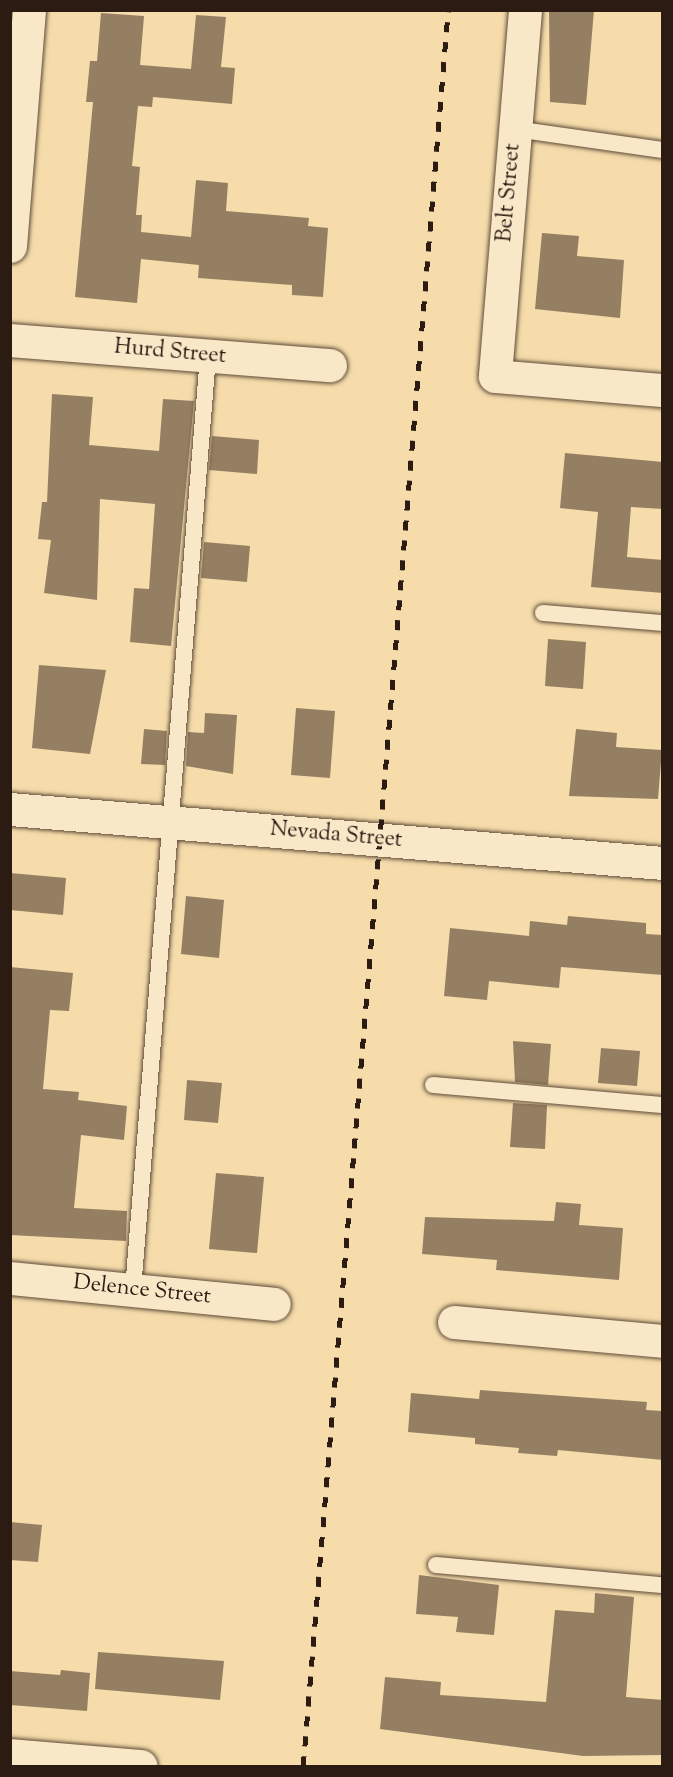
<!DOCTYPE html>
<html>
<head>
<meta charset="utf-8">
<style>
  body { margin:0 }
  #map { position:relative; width:673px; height:1777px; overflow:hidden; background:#f6dcab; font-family:"Sorts Mill Goudy",serif }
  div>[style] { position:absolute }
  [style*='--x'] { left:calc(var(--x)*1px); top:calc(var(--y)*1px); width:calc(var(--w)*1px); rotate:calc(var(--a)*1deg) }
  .building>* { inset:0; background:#957f62 }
  .roads { filter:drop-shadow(0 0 2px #5e4b38) drop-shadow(0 0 2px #5e4b38) }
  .lane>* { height:16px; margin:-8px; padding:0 8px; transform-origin:8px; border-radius:8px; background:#f9e8c8 }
  .street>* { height:33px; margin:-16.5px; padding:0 16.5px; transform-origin:16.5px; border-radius:16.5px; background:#f9e8c8 }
  .secondary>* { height:33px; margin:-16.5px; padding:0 16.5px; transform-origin:16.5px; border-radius:16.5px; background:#f9e8c8 }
  .rail>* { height:4.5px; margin-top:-2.25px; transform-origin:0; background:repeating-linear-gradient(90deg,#2b1b12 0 10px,transparent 0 20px) }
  span { translate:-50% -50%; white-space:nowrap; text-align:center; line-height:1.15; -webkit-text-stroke:4.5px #f9e8c8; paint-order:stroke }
  .street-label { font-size:22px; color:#2b1b12 }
  .frame { position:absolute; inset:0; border:12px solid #2b1b12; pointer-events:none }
</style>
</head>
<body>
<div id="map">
  <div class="building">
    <i style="clip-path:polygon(549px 10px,594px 10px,586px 105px,550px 102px)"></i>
    <i style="clip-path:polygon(101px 13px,144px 16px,140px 65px,191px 69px,196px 15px,226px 17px,221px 67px,235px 68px,232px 104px,153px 97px,152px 107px,138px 106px,132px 166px,140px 167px,136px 215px,142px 215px,141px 232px,191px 237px,196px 180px,228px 183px,226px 211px,309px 218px,308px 226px,328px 228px,323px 297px,292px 295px,292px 285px,198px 278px,199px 265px,141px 259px,137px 303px,75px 297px,93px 102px,86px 102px,90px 61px,97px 61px)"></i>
    <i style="clip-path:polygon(542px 233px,579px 236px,577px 256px,624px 260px,620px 318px,535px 309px)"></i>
    <i style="clip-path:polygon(52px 394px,93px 397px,89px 445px,159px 451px,163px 399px,194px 401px,171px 646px,130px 642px,134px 588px,149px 589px,155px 504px,100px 499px,97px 600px,44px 593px,51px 540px,38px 539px,42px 502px,47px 502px)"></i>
    <i style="clip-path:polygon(212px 436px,259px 440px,257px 474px,209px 470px)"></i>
    <i style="clip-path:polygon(565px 453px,663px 462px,663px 509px,631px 507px,627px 557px,663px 560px,663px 593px,591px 587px,598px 512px,560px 508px)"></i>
    <i style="clip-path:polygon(204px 542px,250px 546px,247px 582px,201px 578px)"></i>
    <i style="clip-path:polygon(548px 639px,586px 642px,583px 689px,545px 686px)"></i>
    <i style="clip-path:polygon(39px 665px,106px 670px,90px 754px,32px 748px)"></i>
    <i style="clip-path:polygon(296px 708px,335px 711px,330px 778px,291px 775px)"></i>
    <i style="clip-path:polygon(205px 713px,237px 715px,233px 774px,186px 766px,188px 732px,204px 733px)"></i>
    <i style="clip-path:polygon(144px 729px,167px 731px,165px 765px,141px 764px)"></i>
    <i style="clip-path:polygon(576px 729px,617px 733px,616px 747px,662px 750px,658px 799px,569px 796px)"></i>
    <i style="clip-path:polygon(10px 873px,66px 878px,63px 915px,10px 910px)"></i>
    <i style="clip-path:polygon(186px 896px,224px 900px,219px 958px,181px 954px)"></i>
    <i style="clip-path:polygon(568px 916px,646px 923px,646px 934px,663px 935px,663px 975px,561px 967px,559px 988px,489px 981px,487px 1000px,444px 996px,450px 928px,529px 936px,530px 921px,567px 925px)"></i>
    <i style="clip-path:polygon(10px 967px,73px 973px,69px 1011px,50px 1010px,43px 1089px,79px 1092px,78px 1100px,127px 1106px,124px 1140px,81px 1135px,74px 1208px,127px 1211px,126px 1241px,10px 1235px)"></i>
    <i style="clip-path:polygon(513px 1041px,551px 1044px,548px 1085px,515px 1082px)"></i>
    <i style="clip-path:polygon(601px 1048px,640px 1051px,637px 1086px,598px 1083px)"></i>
    <i style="clip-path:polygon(187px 1080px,222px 1083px,218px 1123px,184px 1120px)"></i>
    <i style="clip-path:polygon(513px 1103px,547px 1105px,545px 1149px,510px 1147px)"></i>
    <i style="clip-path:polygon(216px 1173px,264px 1177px,257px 1253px,209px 1249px)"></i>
    <i style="clip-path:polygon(556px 1202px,581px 1204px,579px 1225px,623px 1228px,619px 1280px,496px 1270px,497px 1260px,422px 1254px,425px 1217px,554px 1221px)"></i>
    <i style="clip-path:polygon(480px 1390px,647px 1402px,646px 1410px,663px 1411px,663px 1460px,558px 1450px,557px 1456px,518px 1453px,519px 1448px,475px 1444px,475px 1438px,408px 1432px,411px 1393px,479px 1399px)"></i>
    <i style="clip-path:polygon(10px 1522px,42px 1525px,38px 1562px,10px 1560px)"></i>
    <i style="clip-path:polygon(419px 1575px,499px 1585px,494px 1635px,456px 1632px,458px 1617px,416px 1614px)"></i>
    <i style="clip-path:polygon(595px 1593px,634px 1597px,626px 1697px,663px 1700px,663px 1755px,583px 1756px,380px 1729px,385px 1677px,441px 1682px,440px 1695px,546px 1702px,555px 1610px,594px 1613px)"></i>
    <i style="clip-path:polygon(98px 1652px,224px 1661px,220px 1700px,95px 1689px)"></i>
    <i style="clip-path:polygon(61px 1670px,90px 1673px,87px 1711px,10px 1705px,10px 1671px,60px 1675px)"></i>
  </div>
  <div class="roads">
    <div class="lane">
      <i style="--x:515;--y:129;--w:148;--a:8.1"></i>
      <i style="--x:543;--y:613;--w:119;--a:4.8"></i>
      <i style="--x:433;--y:1085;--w:230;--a:5"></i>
      <i style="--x:133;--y:1290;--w:937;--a:-85.41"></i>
      <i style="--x:436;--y:1565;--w:227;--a:5.1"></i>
    </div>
    <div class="street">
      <i style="--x:525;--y:10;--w:367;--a:94.7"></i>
      <i style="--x:495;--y:376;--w:168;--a:4.8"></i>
      <i style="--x:10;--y:246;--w:237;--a:-85.4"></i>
      <i style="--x:10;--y:340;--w:321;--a:4.5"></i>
      <i style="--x:10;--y:1278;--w:265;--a:5.6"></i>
      <i style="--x:454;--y:1322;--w:209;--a:5.2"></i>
      <i style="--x:10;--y:1755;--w:131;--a:4.8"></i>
    </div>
    <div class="secondary">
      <i style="--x:10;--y:809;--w:654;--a:4.73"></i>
    </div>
  </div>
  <div class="rail">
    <i style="--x:303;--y:1766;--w:1762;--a:-85.28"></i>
  </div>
  <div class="street-label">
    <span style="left:510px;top:193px;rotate:-85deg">Belt Street</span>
    <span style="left:170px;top:353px;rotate:5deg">Hurd Street</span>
    <span style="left:336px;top:836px;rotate:5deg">Nevada Street</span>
    <span style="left:142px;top:1291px;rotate:6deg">Delence Street</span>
  </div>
  <div class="frame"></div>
</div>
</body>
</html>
